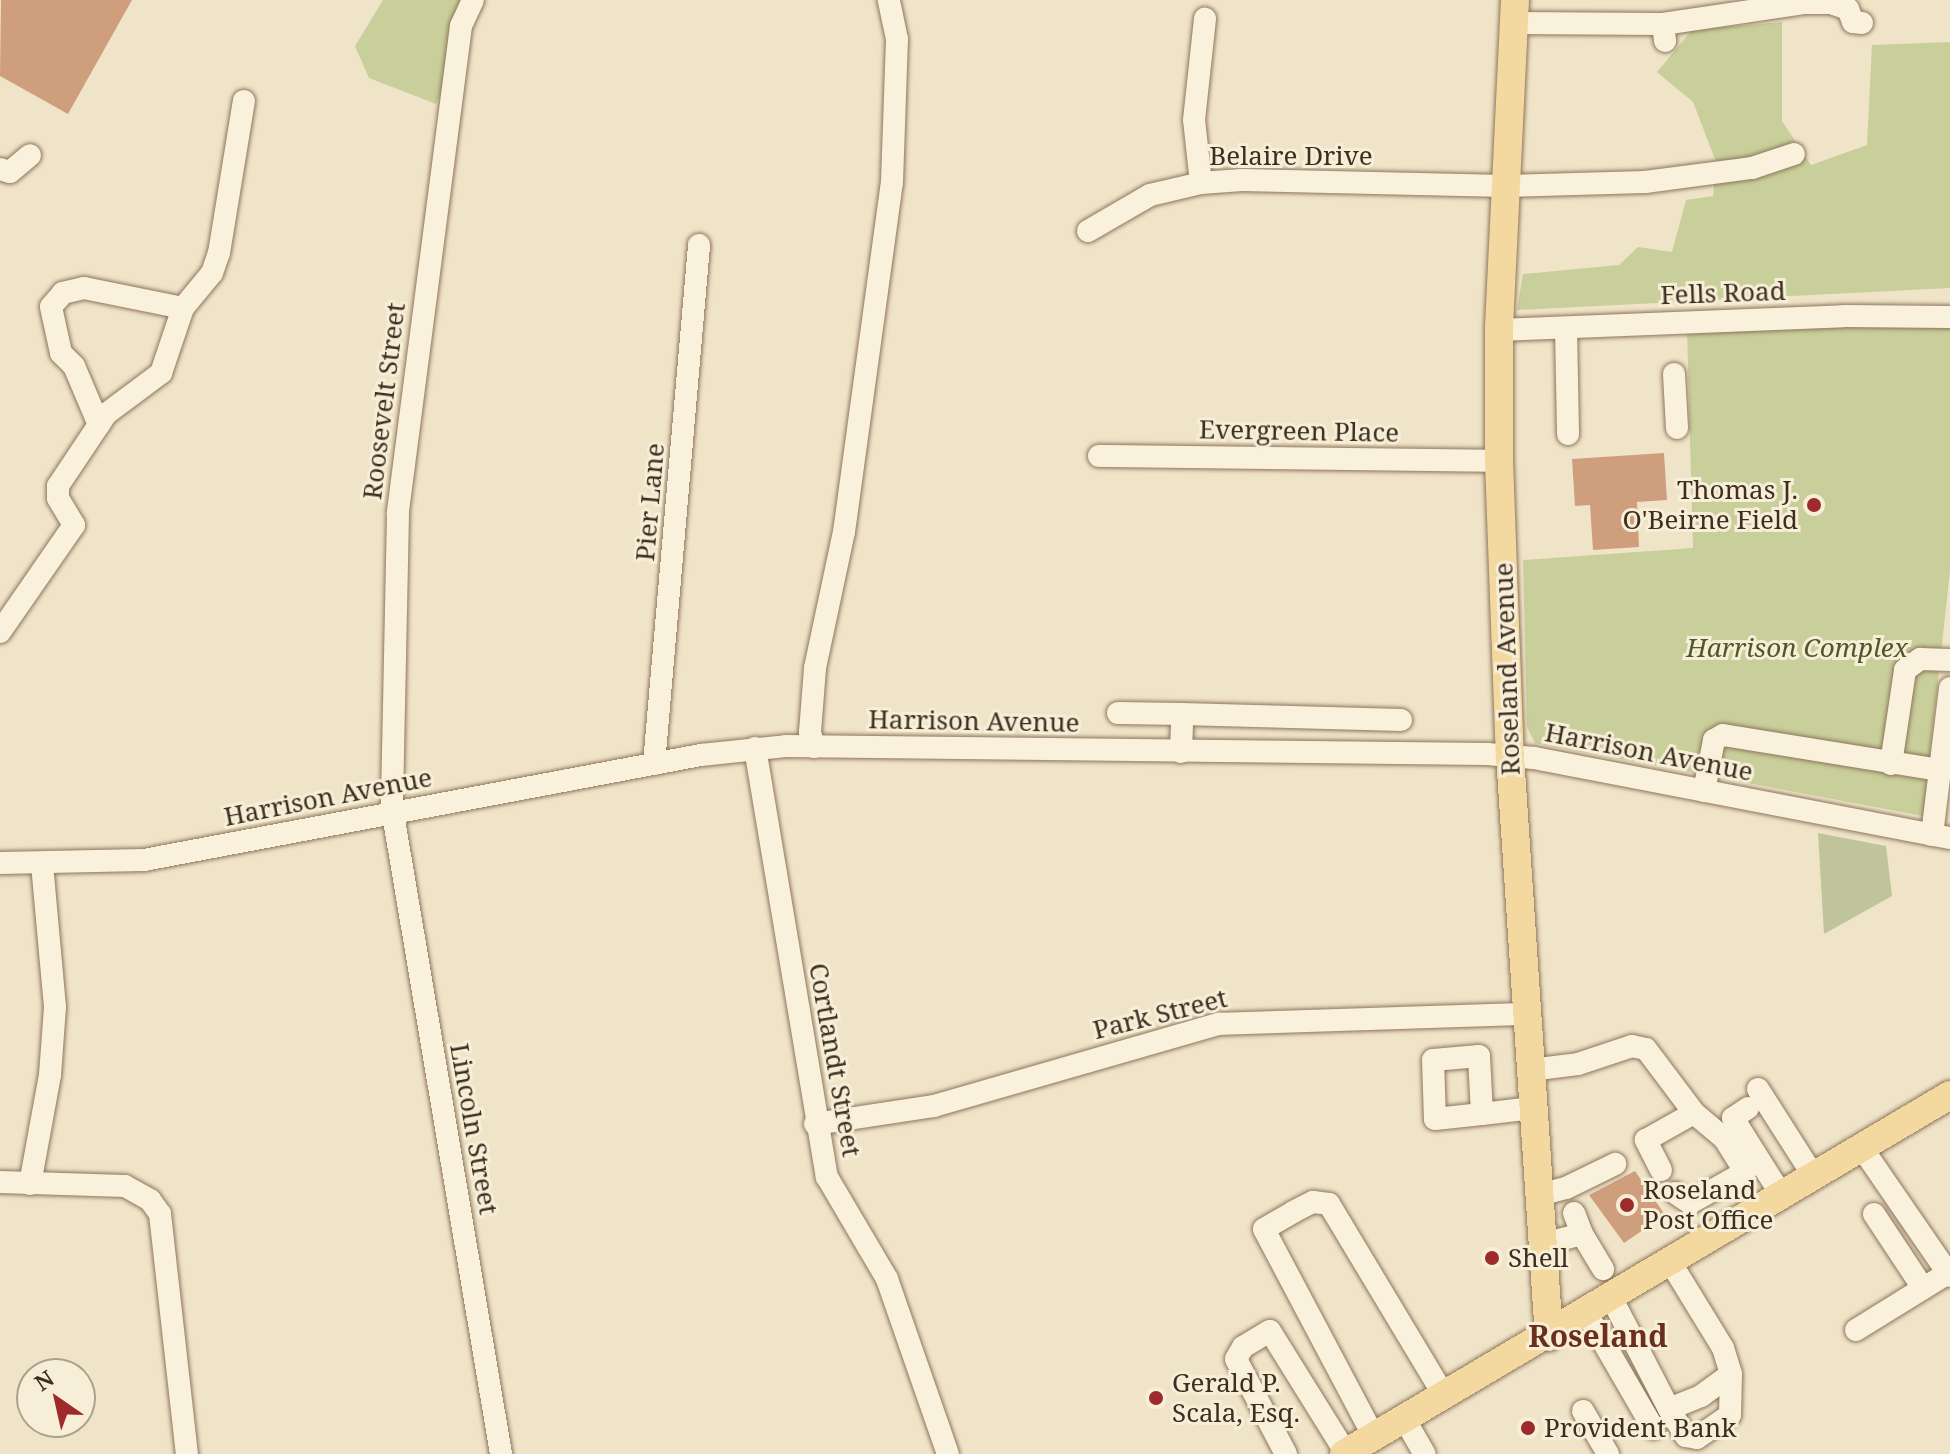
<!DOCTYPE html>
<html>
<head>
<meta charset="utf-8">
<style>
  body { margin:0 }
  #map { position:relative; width:1950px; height:1454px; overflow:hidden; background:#f0e4c8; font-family:"Noto Serif",serif }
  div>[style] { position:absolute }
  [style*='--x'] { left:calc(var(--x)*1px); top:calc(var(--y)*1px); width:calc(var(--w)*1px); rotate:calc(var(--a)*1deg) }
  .green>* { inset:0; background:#c9cf9b }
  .cemetery>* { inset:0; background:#bfc49a }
  .building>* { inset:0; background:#cf9f7d }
  .roads { filter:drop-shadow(0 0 2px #8d765c) drop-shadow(0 0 2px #8d765c) }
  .minor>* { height:22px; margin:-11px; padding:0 11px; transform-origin:11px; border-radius:11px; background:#faf1dc }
  .major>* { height:28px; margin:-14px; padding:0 14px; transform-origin:14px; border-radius:14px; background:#f3d9a0 }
  .dots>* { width:22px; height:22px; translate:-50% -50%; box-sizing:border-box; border:4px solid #f7eed8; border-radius:50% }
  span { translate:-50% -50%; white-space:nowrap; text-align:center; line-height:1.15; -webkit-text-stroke:6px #f7eed8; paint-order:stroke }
  .street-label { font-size:26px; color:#3d2e20 }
  .poi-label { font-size:26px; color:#3d2e20 }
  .right { translate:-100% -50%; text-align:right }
  .left { translate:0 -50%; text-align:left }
  .park-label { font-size:26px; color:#4d5a26; font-style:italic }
  .quarter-label { font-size:30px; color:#6b2e1e; font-weight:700 }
  .north { position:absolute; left:16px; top:1358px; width:80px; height:80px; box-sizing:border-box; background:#f7eed8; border:2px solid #ada18e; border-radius:50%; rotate:326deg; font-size:22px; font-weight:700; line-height:32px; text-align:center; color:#3d2e20 }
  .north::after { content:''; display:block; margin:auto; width:28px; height:36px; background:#9e2a2b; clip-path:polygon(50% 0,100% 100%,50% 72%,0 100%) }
</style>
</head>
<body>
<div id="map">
  <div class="green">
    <i style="clip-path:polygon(383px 0,485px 0,436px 104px,369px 78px,355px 46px)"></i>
    <i style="clip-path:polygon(1782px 22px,1782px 121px,1811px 165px,1867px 145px,1872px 45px,1950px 42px,1950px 288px,1517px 310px,1523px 274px,1619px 265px,1638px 247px,1672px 252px,1686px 200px,1713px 196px,1716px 162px,1693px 102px,1657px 72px,1692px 30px)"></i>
    <i style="clip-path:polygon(1950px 322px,1950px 571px,1923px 816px,1535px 743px,1527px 727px,1523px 560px,1693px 548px,1687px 331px)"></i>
  </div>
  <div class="cemetery">
    <i style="clip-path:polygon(1818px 833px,1886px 846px,1892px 896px,1824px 934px)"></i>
  </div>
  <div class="building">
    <i style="clip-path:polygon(132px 0,68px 114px,0 76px,1px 0)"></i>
    <i style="clip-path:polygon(1664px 453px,1667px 500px,1637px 502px,1639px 547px,1593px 550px,1590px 505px,1575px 506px,1572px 459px)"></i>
    <i style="clip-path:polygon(1635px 1171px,1665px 1215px,1624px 1243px,1589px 1195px)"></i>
  </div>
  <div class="roads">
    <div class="minor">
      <i style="--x:473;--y:0;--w:29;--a:115"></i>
      <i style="--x:461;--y:26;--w:492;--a:97.4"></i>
      <i style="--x:398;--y:514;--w:294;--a:91.2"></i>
      <i style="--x:392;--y:808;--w:655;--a:80.42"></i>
      <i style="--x:1514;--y:23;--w:149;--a:0.4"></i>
      <i style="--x:1663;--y:24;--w:17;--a:83"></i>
      <i style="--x:1663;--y:24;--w:142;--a:-8.5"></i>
      <i style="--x:1803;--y:3;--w:28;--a:0"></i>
      <i style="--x:1831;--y:3;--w:18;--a:19"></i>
      <i style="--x:1848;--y:9;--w:14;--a:69"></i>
      <i style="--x:1853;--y:22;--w:9;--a:6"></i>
      <i style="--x:0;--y:169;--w:10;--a:17"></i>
      <i style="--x:10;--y:172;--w:26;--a:-40"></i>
      <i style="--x:1201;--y:183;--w:63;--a:-96.3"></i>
      <i style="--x:1194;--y:120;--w:102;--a:-83.8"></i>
      <i style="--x:1088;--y:231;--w:72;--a:-30.1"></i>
      <i style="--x:1150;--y:195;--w:52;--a:-13.2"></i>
      <i style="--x:1201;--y:183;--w:41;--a:-4.2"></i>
      <i style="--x:1242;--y:180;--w:264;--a:1.3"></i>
      <i style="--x:1506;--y:186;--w:139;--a:-1.6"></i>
      <i style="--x:1645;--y:182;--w:108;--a:-7.5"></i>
      <i style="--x:1752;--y:168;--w:44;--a:-18.4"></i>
      <i style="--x:183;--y:308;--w:45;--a:-50.4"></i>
      <i style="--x:212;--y:273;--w:21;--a:-71"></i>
      <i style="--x:219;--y:253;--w:154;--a:-80.7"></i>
      <i style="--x:1566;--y:328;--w:106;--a:88.9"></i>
      <i style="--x:1499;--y:330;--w:345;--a:-2.3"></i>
      <i style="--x:1844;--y:316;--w:106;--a:0.5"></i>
      <i style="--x:1674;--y:374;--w:54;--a:86.8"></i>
      <i style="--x:1099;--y:456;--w:400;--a:0.7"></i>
      <i style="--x:0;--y:632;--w:130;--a:-55.3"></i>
      <i style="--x:74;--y:525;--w:31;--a:-121"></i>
      <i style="--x:58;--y:498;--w:12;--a:-90"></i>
      <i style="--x:58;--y:486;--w:87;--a:-56.3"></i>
      <i style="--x:106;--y:414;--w:69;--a:-36.7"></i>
      <i style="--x:161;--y:373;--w:69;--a:-71.3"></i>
      <i style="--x:183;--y:308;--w:101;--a:-168.6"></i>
      <i style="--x:84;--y:288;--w:22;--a:167"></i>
      <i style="--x:63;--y:293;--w:18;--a:131"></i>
      <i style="--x:51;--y:307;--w:47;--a:77.7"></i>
      <i style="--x:61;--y:353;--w:18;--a:45"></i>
      <i style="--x:74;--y:366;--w:64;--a:67"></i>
      <i style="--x:1118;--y:713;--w:64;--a:0.9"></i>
      <i style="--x:814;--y:747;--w:16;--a:-105"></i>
      <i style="--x:810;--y:732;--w:64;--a:-85.5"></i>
      <i style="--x:815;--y:668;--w:139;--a:-78"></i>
      <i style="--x:844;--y:532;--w:353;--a:-82.2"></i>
      <i style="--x:892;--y:182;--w:143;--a:-88"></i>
      <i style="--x:897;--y:39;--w:40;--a:-102"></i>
      <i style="--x:755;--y:748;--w:435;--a:80.5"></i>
      <i style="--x:827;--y:1177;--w:118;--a:59.5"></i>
      <i style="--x:887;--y:1279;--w:185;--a:70.8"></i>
      <i style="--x:1181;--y:752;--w:38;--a:-88"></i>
      <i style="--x:1182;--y:714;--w:219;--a:1.6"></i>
      <i style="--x:654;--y:764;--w:521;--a:-85.04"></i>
      <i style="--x:1891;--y:764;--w:95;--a:-81.5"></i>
      <i style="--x:1905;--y:670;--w:19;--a:-36"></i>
      <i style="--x:1920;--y:659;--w:30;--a:2"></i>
      <i style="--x:1704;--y:791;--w:52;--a:-78.9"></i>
      <i style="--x:1714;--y:740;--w:10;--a:-29"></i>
      <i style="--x:1723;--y:735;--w:220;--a:9.2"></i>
      <i style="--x:1932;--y:835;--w:148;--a:-83"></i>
      <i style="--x:0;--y:863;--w:144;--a:-1.2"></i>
      <i style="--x:144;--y:860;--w:567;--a:-10.68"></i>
      <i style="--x:701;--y:755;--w:85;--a:-6"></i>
      <i style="--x:786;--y:746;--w:701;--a:0.65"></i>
      <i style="--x:1487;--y:754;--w:47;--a:4.9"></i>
      <i style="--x:1534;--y:758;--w:424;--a:10.9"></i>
      <i style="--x:1530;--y:1070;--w:48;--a:-7.1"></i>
      <i style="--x:1578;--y:1064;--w:57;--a:-18.4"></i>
      <i style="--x:1632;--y:1046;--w:14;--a:12"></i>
      <i style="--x:1646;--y:1049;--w:80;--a:53.1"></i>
      <i style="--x:1758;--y:1089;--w:104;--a:57.5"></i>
      <i style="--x:1748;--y:1108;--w:18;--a:146"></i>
      <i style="--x:1733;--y:1118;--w:92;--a:57.9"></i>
      <i style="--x:1482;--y:1114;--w:58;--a:-93"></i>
      <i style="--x:1479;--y:1056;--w:46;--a:175"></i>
      <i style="--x:1433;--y:1060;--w:59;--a:88.1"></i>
      <i style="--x:1435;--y:1119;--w:47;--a:-6.1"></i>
      <i style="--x:1482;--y:1114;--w:51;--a:-6.7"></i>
      <i style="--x:815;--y:1124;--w:120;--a:-8.6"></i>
      <i style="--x:934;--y:1106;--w:297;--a:-16.1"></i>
      <i style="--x:1219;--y:1024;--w:307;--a:-1.9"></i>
      <i style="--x:1862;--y:1148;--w:155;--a:55.5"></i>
      <i style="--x:1661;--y:1170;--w:34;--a:-117"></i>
      <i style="--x:1646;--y:1140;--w:55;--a:-29.4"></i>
      <i style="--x:1694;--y:1113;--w:39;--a:40"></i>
      <i style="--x:1724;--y:1138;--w:40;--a:58"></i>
      <i style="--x:1745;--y:1172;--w:63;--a:150.6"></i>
      <i style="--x:1690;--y:1203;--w:18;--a:-146"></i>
      <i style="--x:0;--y:1182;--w:125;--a:1.8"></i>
      <i style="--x:125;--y:1186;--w:29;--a:29"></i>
      <i style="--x:150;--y:1200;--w:17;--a:54"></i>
      <i style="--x:160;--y:1214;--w:242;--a:83.6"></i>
      <i style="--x:30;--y:1184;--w:111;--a:-79.6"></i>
      <i style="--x:50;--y:1075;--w:68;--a:-85.8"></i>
      <i style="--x:55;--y:1007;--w:144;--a:-95.2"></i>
      <i style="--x:1539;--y:1195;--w:28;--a:-15"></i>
      <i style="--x:1566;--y:1188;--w:55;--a:-26.1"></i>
      <i style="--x:1574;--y:1213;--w:22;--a:69"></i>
      <i style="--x:1874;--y:1214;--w:89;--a:56.5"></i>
      <i style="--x:1543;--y:1244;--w:40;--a:-14.4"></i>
      <i style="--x:1582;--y:1234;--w:41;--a:59"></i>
      <i style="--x:1612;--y:1299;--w:124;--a:62.6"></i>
      <i style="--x:1669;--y:1409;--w:32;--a:58"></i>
      <i style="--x:1686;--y:1436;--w:11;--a:10"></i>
      <i style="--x:1697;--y:1438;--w:40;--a:-34.9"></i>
      <i style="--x:1730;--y:1415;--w:41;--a:-88.6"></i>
      <i style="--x:1731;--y:1374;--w:27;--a:-107"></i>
      <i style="--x:1723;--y:1348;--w:100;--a:-121.5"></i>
      <i style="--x:1587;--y:1314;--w:132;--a:59.9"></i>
      <i style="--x:1856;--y:1330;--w:108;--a:-31.8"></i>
      <i style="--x:1669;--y:1409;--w:35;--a:-22"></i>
      <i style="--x:1701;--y:1396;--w:37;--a:-36"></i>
      <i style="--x:1583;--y:1411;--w:50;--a:59.8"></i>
      <i style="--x:1405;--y:1420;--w:39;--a:60"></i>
      <i style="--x:1374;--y:1437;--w:235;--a:-117.9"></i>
      <i style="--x:1264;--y:1229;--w:34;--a:-30"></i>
      <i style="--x:1293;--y:1212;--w:22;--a:-27"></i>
      <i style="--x:1313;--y:1202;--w:16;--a:7"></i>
      <i style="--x:1329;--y:1204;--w:225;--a:59"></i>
      <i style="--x:1286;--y:1454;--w:107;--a:-117.8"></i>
      <i style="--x:1236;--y:1359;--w:14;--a:-60"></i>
      <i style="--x:1243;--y:1347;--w:31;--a:-31"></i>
      <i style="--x:1270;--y:1331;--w:144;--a:58.1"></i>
    </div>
    <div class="major">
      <i style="--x:1515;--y:0;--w:330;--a:92.8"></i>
      <i style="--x:1499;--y:330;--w:131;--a:90"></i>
      <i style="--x:1499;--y:461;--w:295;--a:87.9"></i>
      <i style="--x:1510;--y:756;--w:582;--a:86.16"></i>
      <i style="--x:1344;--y:1454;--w:704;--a:-30.64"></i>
    </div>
  </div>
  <div class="dots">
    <i style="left:1814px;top:505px;background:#9e2a2b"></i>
    <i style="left:1627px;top:1205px;background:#9e2a2b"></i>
    <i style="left:1492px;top:1258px;background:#9e2a2b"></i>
    <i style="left:1156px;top:1398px;background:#9e2a2b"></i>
    <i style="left:1528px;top:1428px;background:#9e2a2b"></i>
  </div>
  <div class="street-label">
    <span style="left:1291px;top:156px">Belaire Drive</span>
    <span style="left:1723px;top:293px;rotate:-2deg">Fells Road</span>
    <span style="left:384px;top:401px;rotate:-83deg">Roosevelt Street</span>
    <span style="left:1299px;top:431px;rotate:1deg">Evergreen Place</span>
    <span style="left:650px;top:502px;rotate:-85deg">Pier Lane</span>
    <span style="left:1507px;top:669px;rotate:-92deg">Roseland Avenue</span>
    <span style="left:974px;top:721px;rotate:1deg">Harrison Avenue</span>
    <span style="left:1649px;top:752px;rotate:11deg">Harrison Avenue</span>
    <span style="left:328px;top:797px;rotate:-11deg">Harrison Avenue</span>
    <span style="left:1160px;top:1014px;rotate:-14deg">Park Street</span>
    <span style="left:835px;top:1060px;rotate:80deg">Cortlandt Street</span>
    <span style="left:474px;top:1129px;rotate:80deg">Lincoln Street</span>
  </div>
  <div class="poi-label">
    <span class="right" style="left:1798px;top:505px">Thomas J.<br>O'Beirne Field</span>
    <span class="left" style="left:1643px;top:1205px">Roseland<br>Post Office</span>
    <span class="left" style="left:1508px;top:1258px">Shell</span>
    <span class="left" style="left:1172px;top:1398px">Gerald P.<br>Scala, Esq.</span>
    <span class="left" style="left:1544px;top:1428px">Provident Bank</span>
  </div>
  <div class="park-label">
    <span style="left:1797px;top:648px">Harrison Complex</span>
  </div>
  <div class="quarter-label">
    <span style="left:1598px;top:1336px">Roseland</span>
  </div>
  <div class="north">N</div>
</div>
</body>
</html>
